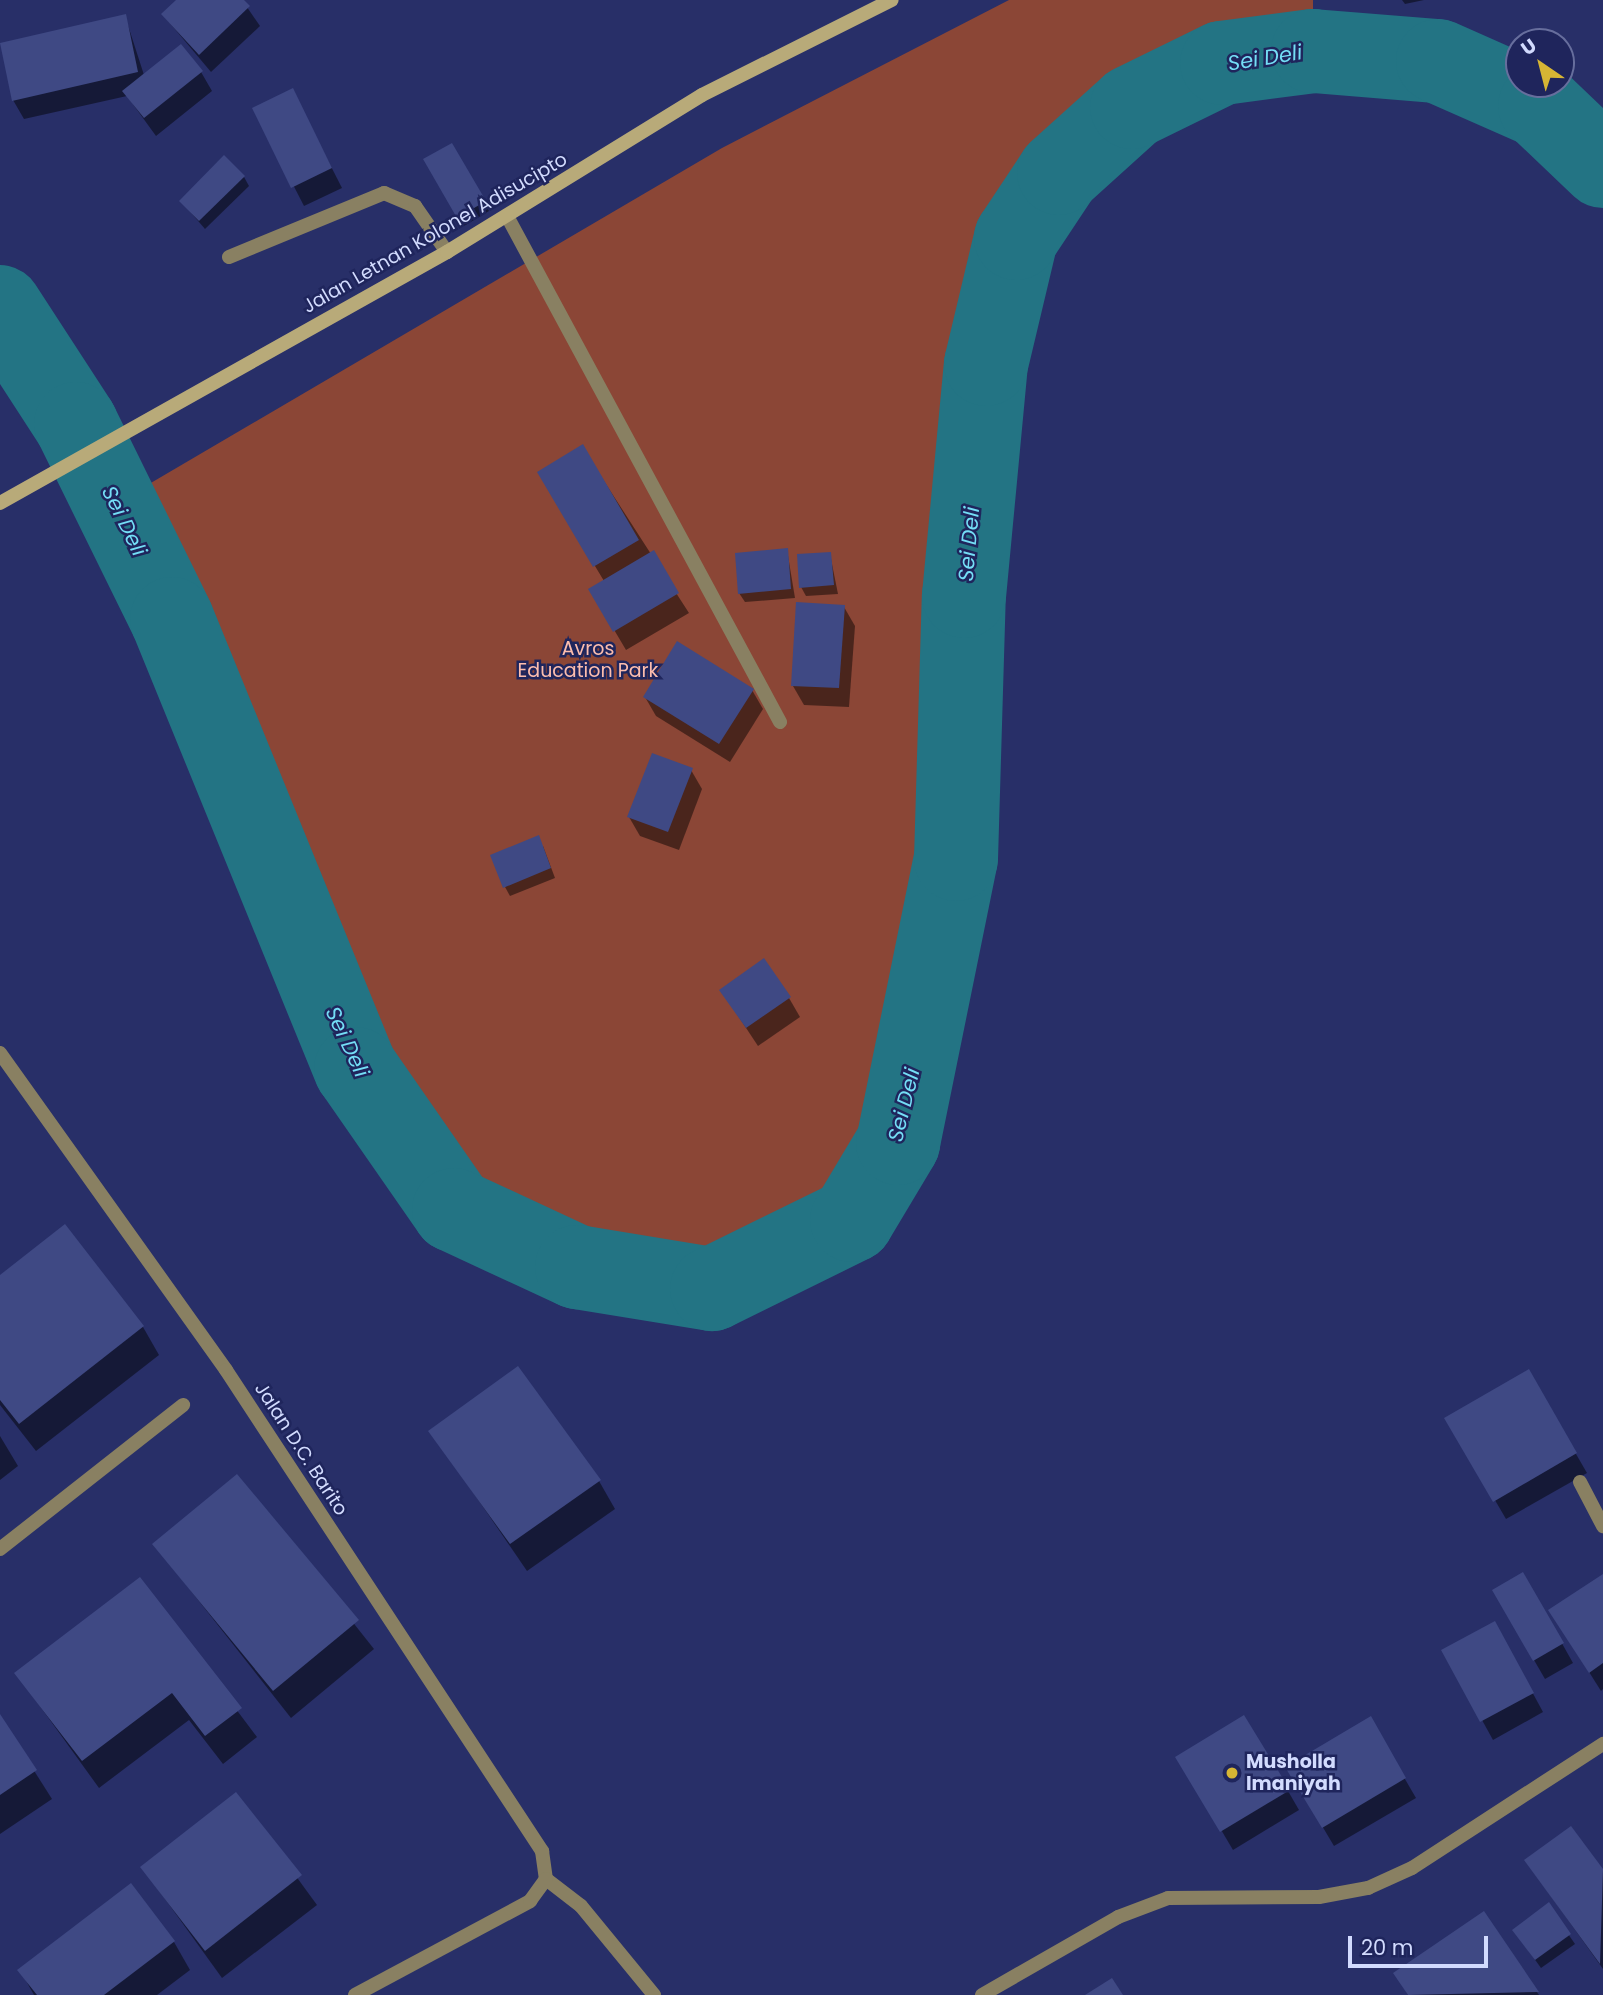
<!DOCTYPE html>
<html>
<head>
<meta charset="utf-8">
<style>
  body { margin:0 }
  #map { position:relative; width:1603px; height:1995px; overflow:hidden; background:#282f68; font-family:Poppins,sans-serif }
  div>[style] { position:absolute }
  [style*='--x'] { left:calc(var(--x)*1px); top:calc(var(--y)*1px); width:calc(var(--w)*1px); rotate:calc(var(--a)*1deg) }
  .green>* { inset:0; background:#8b4636 }
  .shadow>* { inset:0; background:#0007 }
  .river>* { height:84px; margin:-42px; padding:0 42px; transform-origin:42px; border-radius:42px; background:#237484 }
  .building>* { inset:0; background:#3f4984 }
  .lane>* { height:14px; margin:-7px; padding:0 7px; transform-origin:7px; border-radius:7px; background:#898062 }
  .street>* { height:14px; margin:-7px; padding:0 7px; transform-origin:7px; border-radius:7px; background:#898062 }
  .secondary>* { height:14px; margin:-7px; padding:0 7px; transform-origin:7px; border-radius:7px; background:#b8aa79 }
  .dots>* { width:19px; height:19px; translate:-50% -50%; box-sizing:border-box; border:4px solid #1f255c; border-radius:50% }
  span { translate:-50% -50%; white-space:nowrap; text-align:center; line-height:1.15; -webkit-text-stroke:5px #1f255c; paint-order:stroke }
  .street-label { font-size:19px; color:#d2dbfe }
  .park-label { font-size:19px; color:#fcbdad }
  .poi-label { font-size:19px; color:#d2dbfe; font-weight:700 }
  .left { translate:0 -50%; text-align:left }
  .water-label { font-size:21px; color:#74def6; font-style:italic }
  .north { position:absolute; left:1505px; top:28px; width:70px; height:70px; box-sizing:border-box; background:#1f255c; border:2px solid #676e9d; border-radius:50%; rotate:325deg; font-size:19px; font-weight:700; line-height:28px; text-align:center; color:#d2dbfe }
  .north::after { content:''; display:block; margin:auto; width:24px; height:32px; background:#d6b534; clip-path:polygon(50% 0,100% 100%,50% 72%,0 100%) }
  .scale { position:absolute; left:1348px; top:1936px; width:140px; height:32px; box-sizing:border-box; border:4px solid #d2dbfe; border-top:0; padding-left:9px; font-size:21px; line-height:24px; white-space:nowrap; color:#d2dbfe; -webkit-text-stroke:5px #1f255c; paint-order:stroke }
</style>
</head>
<body>
<div id="map">
  <div class="green">
    <i style="clip-path:polygon(1009px 0,1313px 0,1313px 51px,1222px 63px,1132px 107px,1016px 238px,964px 596px,956px 859px,900px 1129px,852px 1220px,712px 1289px,577px 1267px,454px 1210px,389px 1117px,300px 932px,115px 504px,722px 148px)"></i>
  </div>
  <div class="shadow">
    <i style="clip-path:polygon(178px 0,242px 0,260px 26px,211px 72px,163px 15px)"></i>
    <i style="clip-path:polygon(1402px 0,1424px 0,1405px 4px)"></i>
    <i style="clip-path:polygon(125px 16px,144px 75px,201px 72px,212px 91px,156px 136px,127px 96px,24px 119px,13px 100px)"></i>
    <i style="clip-path:polygon(292px 90px,342px 188px,304px 206px,254px 109px)"></i>
    <i style="clip-path:polygon(452px 145px,489px 211px,464px 226px,426px 160px)"></i>
    <i style="clip-path:polygon(244px 177px,249px 186px,205px 229px,181px 201px)"></i>
    <i style="clip-path:polygon(582px 447px,689px 613px,626px 650px,590px 589px,604px 581px,539px 473px)"></i>
    <i style="clip-path:polygon(787px 550px,795px 598px,745px 602px,739px 593px)"></i>
    <i style="clip-path:polygon(830px 554px,838px 594px,806px 596px,801px 587px)"></i>
    <i style="clip-path:polygon(844px 607px,855px 626px,849px 707px,804px 705px,793px 686px)"></i>
    <i style="clip-path:polygon(752px 690px,763px 709px,730px 762px,656px 716px,645px 697px)"></i>
    <i style="clip-path:polygon(691px 770px,702px 789px,679px 850px,640px 836px,629px 817px)"></i>
    <i style="clip-path:polygon(543px 846px,555px 878px,510px 896px,505px 887px)"></i>
    <i style="clip-path:polygon(721px 990px,789px 998px,800px 1017px,758px 1046px)"></i>
    <i style="clip-path:polygon(0 1277px,143px 1327px,159px 1355px,36px 1451px,0 1405px)"></i>
    <i style="clip-path:polygon(1528px 1371px,1587px 1473px,1506px 1519px,1447px 1418px)"></i>
    <i style="clip-path:polygon(431px 1431px,599px 1481px,615px 1509px,527px 1571px)"></i>
    <i style="clip-path:polygon(0 1436px,18px 1466px,0 1480px)"></i>
    <i style="clip-path:polygon(237px 1476px,374px 1649px,291px 1718px,154px 1544px)"></i>
    <i style="clip-path:polygon(1523px 1574px,1573px 1663px,1545px 1679px,1494px 1591px)"></i>
    <i style="clip-path:polygon(1603px 1576px,1603px 1689px,1601px 1691px,1562px 1629px)"></i>
    <i style="clip-path:polygon(139px 1580px,257px 1737px,223px 1764px,189px 1720px,99px 1788px,16px 1673px)"></i>
    <i style="clip-path:polygon(1505px 1642px,1543px 1712px,1493px 1740px,1444px 1651px)"></i>
    <i style="clip-path:polygon(0 1717px,52px 1799px,0 1834px)"></i>
    <i style="clip-path:polygon(1370px 1719px,1416px 1798px,1334px 1846px,1287px 1767px)"></i>
    <i style="clip-path:polygon(1178px 1757px,1288px 1791px,1299px 1810px,1233px 1850px)"></i>
    <i style="clip-path:polygon(236px 1794px,317px 1905px,222px 1978px,142px 1867px)"></i>
    <i style="clip-path:polygon(1571px 1828px,1603px 1872px,1603px 1969px,1526px 1861px)"></i>
    <i style="clip-path:polygon(1548px 1905px,1575px 1944px,1541px 1968px,1520px 1939px)"></i>
    <i style="clip-path:polygon(1483px 1913px,1539px 1995px,1408px 1995px,1395px 1973px)"></i>
    <i style="clip-path:polygon(174px 1942px,190px 1970px,157px 1995px,34px 1995px,20px 1970px)"></i>
  </div>
  <div class="river">
    <i style="--x:0;--y:307;--w:140;--a:57"></i>
    <i style="--x:76;--y:424;--w:217;--a:63.8"></i>
    <i style="--x:172;--y:619;--w:486;--a:67.8"></i>
    <i style="--x:356;--y:1069;--w:172;--a:55.2"></i>
    <i style="--x:454;--y:1210;--w:136;--a:24.9"></i>
    <i style="--x:577;--y:1267;--w:137;--a:9.3"></i>
    <i style="--x:712;--y:1289;--w:156;--a:-26.2"></i>
    <i style="--x:852;--y:1220;--w:90;--a:-59.1"></i>
    <i style="--x:898;--y:1143;--w:290;--a:-78.5"></i>
    <i style="--x:956;--y:859;--w:263;--a:-88.3"></i>
    <i style="--x:964;--y:596;--w:233;--a:-84.6"></i>
    <i style="--x:986;--y:364;--w:130;--a:-76.6"></i>
    <i style="--x:1016;--y:238;--w:78;--a:-56.5"></i>
    <i style="--x:1059;--y:173;--w:98;--a:-42.1"></i>
    <i style="--x:1132;--y:107;--w:100;--a:-26.1"></i>
    <i style="--x:1222;--y:63;--w:92;--a:-7.5"></i>
    <i style="--x:1313;--y:51;--w:125;--a:4.6"></i>
    <i style="--x:1438;--y:61;--w:111;--a:23.8"></i>
    <i style="--x:1540;--y:106;--w:87;--a:43.6"></i>
  </div>
  <div class="building">
    <i style="clip-path:polygon(176px 0,244px 0,250px 6px,199px 55px,161px 14px)"></i>
    <i style="clip-path:polygon(126px 14px,138px 72px,12px 101px,0 43px)"></i>
    <i style="clip-path:polygon(181px 44px,203px 71px,144px 118px,122px 91px)"></i>
    <i style="clip-path:polygon(293px 88px,332px 168px,291px 188px,252px 108px)"></i>
    <i style="clip-path:polygon(452px 143px,486px 201px,457px 218px,423px 159px)"></i>
    <i style="clip-path:polygon(224px 155px,245px 176px,199px 221px,179px 201px)"></i>
    <i style="clip-path:polygon(583px 444px,639px 540px,593px 567px,537px 472px)"></i>
    <i style="clip-path:polygon(788px 548px,791px 589px,738px 594px,735px 553px)"></i>
    <i style="clip-path:polygon(654px 550px,679px 593px,613px 632px,588px 589px)"></i>
    <i style="clip-path:polygon(831px 552px,834px 585px,799px 588px,797px 554px)"></i>
    <i style="clip-path:polygon(796px 602px,845px 605px,839px 688px,791px 686px)"></i>
    <i style="clip-path:polygon(677px 641px,754px 689px,719px 744px,643px 697px)"></i>
    <i style="clip-path:polygon(652px 753px,693px 768px,668px 832px,627px 817px)"></i>
    <i style="clip-path:polygon(539px 835px,551px 868px,503px 888px,490px 855px)"></i>
    <i style="clip-path:polygon(764px 958px,791px 997px,746px 1028px,719px 990px)"></i>
    <i style="clip-path:polygon(65px 1224px,144px 1326px,19px 1424px,0 1400px,0 1275px)"></i>
    <i style="clip-path:polygon(518px 1366px,601px 1480px,510px 1544px,428px 1431px)"></i>
    <i style="clip-path:polygon(1529px 1369px,1577px 1453px,1493px 1502px,1444px 1418px)"></i>
    <i style="clip-path:polygon(237px 1474px,359px 1620px,273px 1691px,152px 1544px)"></i>
    <i style="clip-path:polygon(1523px 1572px,1564px 1643px,1533px 1661px,1492px 1590px)"></i>
    <i style="clip-path:polygon(1603px 1574px,1603px 1663px,1589px 1673px,1548px 1610px)"></i>
    <i style="clip-path:polygon(140px 1577px,242px 1708px,205px 1736px,172px 1693px,82px 1761px,14px 1673px)"></i>
    <i style="clip-path:polygon(1495px 1621px,1534px 1693px,1480px 1722px,1441px 1650px)"></i>
    <i style="clip-path:polygon(0 1714px,37px 1770px,0 1795px)"></i>
    <i style="clip-path:polygon(1244px 1715px,1290px 1790px,1220px 1832px,1175px 1757px)"></i>
    <i style="clip-path:polygon(1371px 1716px,1406px 1778px,1322px 1828px,1285px 1767px)"></i>
    <i style="clip-path:polygon(236px 1792px,302px 1875px,205px 1951px,140px 1867px)"></i>
    <i style="clip-path:polygon(1571px 1826px,1603px 1869px,1600px 1964px,1524px 1860px)"></i>
    <i style="clip-path:polygon(131px 1883px,175px 1941px,104px 1995px,37px 1995px,17px 1970px)"></i>
    <i style="clip-path:polygon(1549px 1902px,1571px 1934px,1535px 1960px,1512px 1930px)"></i>
    <i style="clip-path:polygon(1484px 1911px,1539px 1992px,1408px 1995px,1393px 1973px)"></i>
    <i style="clip-path:polygon(1112px 1978px,1123px 1995px,1085px 1995px)"></i>
  </div>
  <div class="lane">
    <i style="--x:507;--y:216;--w:575;--a:61.65"></i>
    <i style="--x:229;--y:257;--w:168;--a:-22.4"></i>
    <i style="--x:384;--y:193;--w:34;--a:23"></i>
    <i style="--x:415;--y:206;--w:56;--a:55.2"></i>
  </div>
  <div class="street">
    <i style="--x:0;--y:1053;--w:389;--a:54.5"></i>
    <i style="--x:226;--y:1370;--w:576;--a:56.7"></i>
    <i style="--x:542;--y:1851;--w:28;--a:82"></i>
    <i style="--x:1580;--y:1482;--w:50;--a:62.4"></i>
    <i style="--x:0;--y:1549;--w:233;--a:-38.2"></i>
    <i style="--x:546;--y:1879;--w:44;--a:37.6"></i>
    <i style="--x:581;--y:1906;--w:115;--a:50.6"></i>
    <i style="--x:355;--y:1995;--w:199;--a:-28.2"></i>
    <i style="--x:530;--y:1901;--w:27;--a:-54"></i>
    <i style="--x:982;--y:1995;--w:157;--a:-29.8"></i>
    <i style="--x:1118;--y:1917;--w:53;--a:-20.8"></i>
    <i style="--x:1168;--y:1898;--w:151;--a:-0.4"></i>
    <i style="--x:1319;--y:1897;--w:50;--a:-10.4"></i>
    <i style="--x:1368;--y:1888;--w:48;--a:-24.4"></i>
    <i style="--x:1412;--y:1868;--w:228;--a:-33"></i>
  </div>
  <div class="secondary">
    <i style="--x:0;--y:503;--w:513;--a:-29.32"></i>
    <i style="--x:447;--y:252;--w:299;--a:-31.6"></i>
    <i style="--x:702;--y:95;--w:212;--a:-26.6"></i>
  </div>
  <div class="dots">
    <i style="left:1232px;top:1773px;background:#d6b534"></i>
  </div>
  <div class="street-label">
    <span style="left:435px;top:233px;rotate:-30deg">Jalan Letnan Kolonel Adisucipto</span>
    <span style="left:301px;top:1449px;rotate:57deg">Jalan D.C. Barito</span>
  </div>
  <div class="park-label">
    <span style="left:588px;top:660px">Avros<br>Education Park</span>
  </div>
  <div class="poi-label">
    <span class="left" style="left:1246px;top:1773px">Musholla<br>Imaniyah</span>
  </div>
  <div class="water-label">
    <span style="left:1265px;top:58px;rotate:-9deg">Sei Deli</span>
    <span style="left:124px;top:521px;rotate:64deg">Sei Deli</span>
    <span style="left:969px;top:544px;rotate:-85deg">Sei Deli</span>
    <span style="left:347px;top:1042px;rotate:65deg">Sei Deli</span>
    <span style="left:904px;top:1105px;rotate:-76deg">Sei Deli</span>
  </div>
  <div class="north">U</div>
  <div class="scale">20 m</div>
</div>
</body>
</html>
